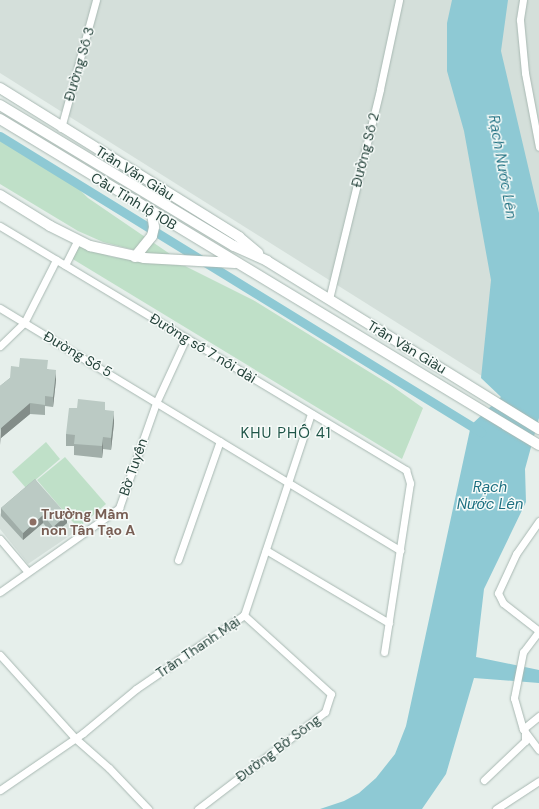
<!DOCTYPE html>
<html>
<head>
<meta charset="utf-8">
<style>
  body { margin:0 }
  #map { position:relative; width:539px; height:809px; overflow:hidden; background:#e6efeb; font-family:"DM Sans",sans-serif }
  div>[style] { position:absolute }
  [style*='--x'] { left:calc(var(--x)*1px); top:calc(var(--y)*1px); width:calc(var(--w)*1px); rotate:calc(var(--a)*1deg) }
  .built>* { inset:0; background:#d4dfda }
  .green>* { inset:0; background:#bfe0c8 }
  .water>* { inset:0; background:#8ec9d4 }
  .canal>* { height:9px; margin:-4.5px; padding:0 4.5px; transform-origin:4.5px; border-radius:4.5px; background:#8ec9d4 }
  .roads { filter:drop-shadow(0 0 1px #a8b8b2) drop-shadow(0 0 1px #a8b8b2) }
  .minor>* { height:7px; margin:-3.5px; padding:0 3.5px; transform-origin:3.5px; border-radius:3.5px; background:#fff }
  .secondary>* { height:10px; margin:-5px; padding:0 5px; transform-origin:5px; border-radius:5px; background:#fff }
  .wall>* { inset:0; background:#a1aea9 }
  .shaded-wall>* { inset:0; background:#838d89 }
  .building>* { inset:0; background:#bbcac4 }
  .dots>* { width:11px; height:11px; translate:-50% -50%; box-sizing:border-box; border:2px solid #f7fbf9; border-radius:50% }
  span { translate:-50% -50%; white-space:nowrap; text-align:center; line-height:1.15; -webkit-text-stroke:3px #f7fbf9; paint-order:stroke }
  .street-label { font-size:14px; color:#24423a }
  .education-label { font-size:14px; color:#785e54; font-weight:700 }
  .left { translate:0 -50%; text-align:left }
  .water-label { font-size:15px; color:#1c6f80; font-style:italic }
  .neighbourhood-label { font-size:15px; color:#1f5548; letter-spacing:1px }
</style>
</head>
<body>
<div id="map">
  <div class="built">
    <i style="clip-path:polygon(0 0,539px 0,539px 412px,0 73px)"></i>
    <i style="clip-path:polygon(35px 485px,75px 532px,28px 564px,0 529px,0 514px)"></i>
  </div>
  <div class="green">
    <i style="clip-path:polygon(0 140px,78px 188px,88px 198px,170px 254px,158px 256px,103px 242px,78px 231px,0 184px)"></i>
    <i style="clip-path:polygon(79px 245px,112px 257px,185px 266px,253px 300px,392px 386px,423px 408px,402px 459px,71px 258px)"></i>
    <i style="clip-path:polygon(46px 442px,60px 459px,26px 488px,12px 472px)"></i>
    <i style="clip-path:polygon(65px 457px,106px 504px,78px 528px,37px 480px)"></i>
  </div>
  <div class="water">
    <i style="clip-path:polygon(452px 0,508px 0,501px 51px,539px 213px,539px 418px,525px 469px,526px 502px,484px 589px,476px 657px,539px 670px,539px 683px,474px 678px,446px 774px,422px 809px,320px 809px,344px 801px,359px 793px,376px 778px,395px 754px,406px 726px,471px 425px,501px 397px,481px 378px,491px 280px,464px 131px,447px 71px,447px 23px)"></i>
  </div>
  <div class="canal">
    <i style="--x:0;--y:136;--w:565;--a:31.61"></i>
  </div>
  <div class="roads">
    <div class="minor">
      <i style="--x:523;--y:0;--w:20;--a:99"></i>
      <i style="--x:520;--y:20;--w:53;--a:84.6"></i>
      <i style="--x:525;--y:73;--w:75;--a:79.3"></i>
      <i style="--x:61;--y:128;--w:133;--a:-74.7"></i>
      <i style="--x:0;--y:226;--w:474;--a:31"></i>
      <i style="--x:406;--y:470;--w:14;--a:73"></i>
      <i style="--x:410;--y:483;--w:171;--a:98.7"></i>
      <i style="--x:65;--y:265;--w:27;--a:-63"></i>
      <i style="--x:329;--y:299;--w:216;--a:-76.3"></i>
      <i style="--x:380;--y:89;--w:91;--a:-77.9"></i>
      <i style="--x:0;--y:308;--w:468;--a:31.2"></i>
      <i style="--x:0;--y:346;--w:33;--a:-44"></i>
      <i style="--x:24;--y:323;--w:71;--a:-63.1"></i>
      <i style="--x:539;--y:521;--w:40;--a:124.9"></i>
      <i style="--x:516;--y:554;--w:43;--a:114.8"></i>
      <i style="--x:498;--y:593;--w:11;--a:63"></i>
      <i style="--x:503;--y:603;--w:46;--a:37.9"></i>
      <i style="--x:0;--y:539;--w:42;--a:49.8"></i>
      <i style="--x:266;--y:550;--w:143;--a:30.7"></i>
      <i style="--x:178;--y:560;--w:126;--a:-70.6"></i>
      <i style="--x:0;--y:592;--w:146;--a:-35.2"></i>
      <i style="--x:119;--y:508;--w:111;--a:-70.6"></i>
      <i style="--x:156;--y:403;--w:72;--a:-65.2"></i>
      <i style="--x:539;--y:631;--w:26;--a:127"></i>
      <i style="--x:523;--y:652;--w:47;--a:101.1"></i>
      <i style="--x:514;--y:698;--w:32;--a:74"></i>
      <i style="--x:523;--y:729;--w:26;--a:53"></i>
      <i style="--x:0;--y:655;--w:113;--a:47.9"></i>
      <i style="--x:76;--y:739;--w:44;--a:41.3"></i>
      <i style="--x:109;--y:768;--w:57;--a:46.4"></i>
      <i style="--x:523;--y:729;--w:21;--a:-39"></i>
      <i style="--x:484;--y:780;--w:57;--a:-43.6"></i>
      <i style="--x:525;--y:741;--w:9;--a:-90"></i>
      <i style="--x:0;--y:790;--w:101;--a:-34.5"></i>
      <i style="--x:83;--y:733;--w:69;--a:-39.7"></i>
      <i style="--x:136;--y:689;--w:131;--a:-34.4"></i>
      <i style="--x:244;--y:615;--w:212;--a:-71.6"></i>
      <i style="--x:198;--y:809;--w:160;--a:-37.4"></i>
      <i style="--x:325;--y:712;--w:19;--a:-72"></i>
      <i style="--x:331;--y:694;--w:118;--a:-137.8"></i>
      <i style="--x:496;--y:809;--w:51;--a:-33.1"></i>
    </div>
    <div class="secondary">
      <i style="--x:0;--y:88;--w:282;--a:31.9"></i>
      <i style="--x:239;--y:237;--w:25;--a:40"></i>
      <i style="--x:0;--y:105;--w:273;--a:31.1"></i>
      <i style="--x:234;--y:246;--w:36;--a:24"></i>
      <i style="--x:267;--y:261;--w:320;--a:31.7"></i>
      <i style="--x:0;--y:119;--w:630;--a:31.17"></i>
      <i style="--x:0;--y:195;--w:59;--a:31.8"></i>
      <i style="--x:50;--y:226;--w:45;--a:26.6"></i>
      <i style="--x:90;--y:246;--w:55;--a:12.5"></i>
      <i style="--x:144;--y:258;--w:91;--a:3.1"></i>
      <i style="--x:135;--y:257;--w:27;--a:-51"></i>
      <i style="--x:152;--y:236;--w:9;--a:-77"></i>
      <i style="--x:154;--y:227;--w:15;--a:-98"></i>
    </div>
  </div>
  <div class="wall">
    <i style="clip-path:polygon(48px 369px,56px 380px,53px 407px,45px 406px,45px 415px,30px 414px,1px 438px,0 386px,10px 378px)"></i>
    <i style="clip-path:polygon(105px 410px,114px 423px,111px 450px,103px 449px,102px 458px,74px 455px,74px 446px,66px 446px,66px 434px)"></i>
    <i style="clip-path:polygon(35px 479px,67px 523px,53px 535px,43px 523px,23px 540px,1px 516px,1px 508px)"></i>
  </div>
  <div class="shaded-wall">
    <i style="clip-path:polygon(56px 370px,56px 380px,53px 407px,53px 397px)"></i>
    <i style="clip-path:polygon(30px 403px,30px 414px,1px 438px,0 445px,1px 428px)"></i>
    <i style="clip-path:polygon(114px 411px,114px 423px,111px 450px,111px 438px)"></i>
    <i style="clip-path:polygon(103px 437px,103px 449px,102px 458px,102px 446px)"></i>
    <i style="clip-path:polygon(43px 515px,43px 523px,23px 540px,23px 533px)"></i>
    <i style="clip-path:polygon(67px 515px,67px 523px,53px 535px,53px 527px)"></i>
  </div>
  <div class="building">
    <i style="clip-path:polygon(20px 358px,48px 360px,47px 369px,56px 370px,53px 397px,45px 396px,45px 405px,30px 403px,1px 428px,0 435px,0 386px,10px 378px,11px 366px,19px 367px)"></i>
    <i style="clip-path:polygon(78px 399px,105px 402px,105px 410px,114px 411px,111px 438px,103px 437px,102px 446px,74px 444px,75px 435px,66px 434px,69px 408px,77px 408px)"></i>
    <i style="clip-path:polygon(35px 479px,67px 515px,53px 527px,43px 515px,23px 533px,1px 508px)"></i>
  </div>
  <div class="dots">
    <i style="left:33px;top:522px;background:#8d6e63"></i>
  </div>
  <div class="street-label">
    <span style="left:79px;top:64px;rotate:-74deg">Đường Số 3</span>
    <span style="left:365px;top:150px;rotate:-76deg">Đường Số 2</span>
    <span style="left:135px;top:173px;rotate:32deg">Trần Văn Giàu</span>
    <span style="left:134px;top:201px;rotate:31deg">Cầu Tỉnh lộ 10B</span>
    <span style="left:407px;top:347px;rotate:31deg">Trần Văn Giàu</span>
    <span style="left:203px;top:348px;rotate:31deg">Đường số 7 nối dài</span>
    <span style="left:78px;top:354px;rotate:30deg">Đường Số 5</span>
    <span style="left:133px;top:467px;rotate:-71deg">Bờ Tuyến</span>
    <span style="left:198px;top:647px;rotate:-34deg">Trần Thanh Mại</span>
    <span style="left:278px;top:748px;rotate:-37deg">Đường Bờ Sông</span>
  </div>
  <div class="education-label">
    <span class="left" style="left:41px;top:522px">Trường Mầm<br>non Tân Tạo A</span>
  </div>
  <div class="water-label">
    <span style="left:502px;top:167px;rotate:80deg">Rạch Nước Lên</span>
    <span style="left:490px;top:496px">Rạch<br>Nước Lên</span>
  </div>
  <div class="neighbourhood-label">
    <span style="left:286px;top:434px">KHU PHỐ 41</span>
  </div>
</div>
</body>
</html>
